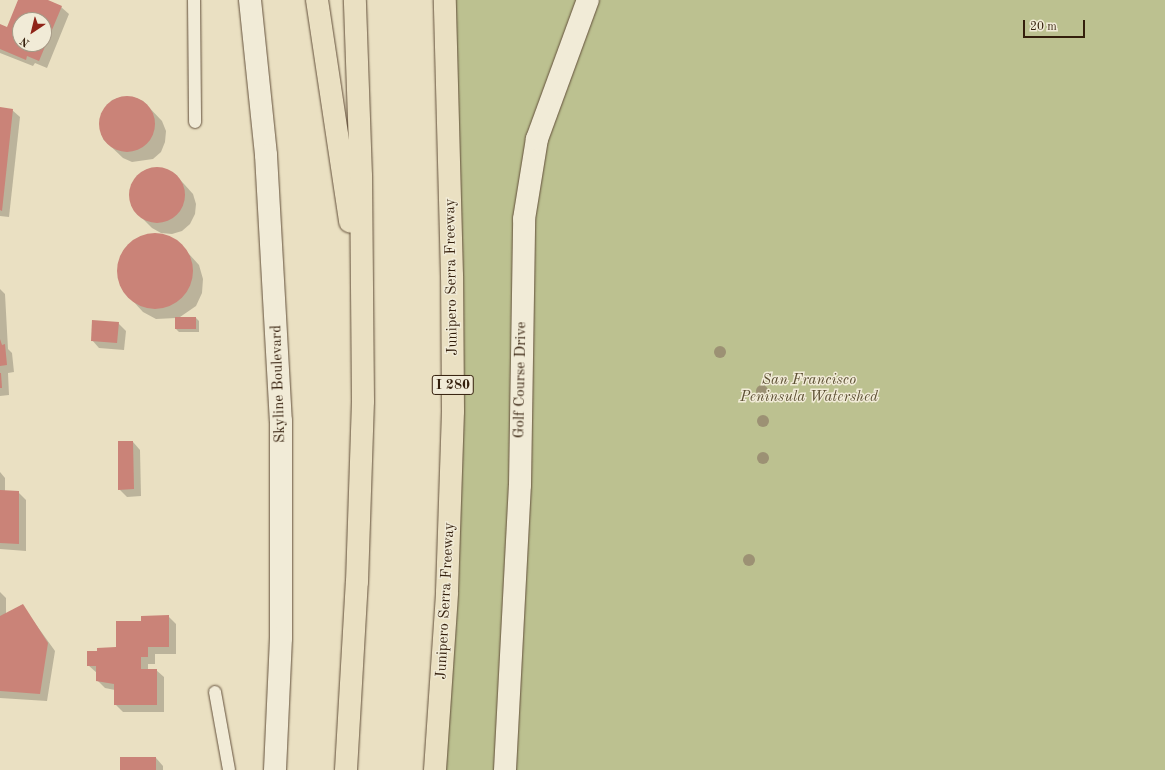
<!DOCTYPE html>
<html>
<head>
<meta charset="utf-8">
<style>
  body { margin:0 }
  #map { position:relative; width:1165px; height:770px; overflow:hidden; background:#eae0c2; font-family:"Old Standard TT",serif }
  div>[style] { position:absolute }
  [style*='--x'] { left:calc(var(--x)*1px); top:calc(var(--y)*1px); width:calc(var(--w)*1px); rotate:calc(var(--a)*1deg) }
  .green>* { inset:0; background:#bcc190 }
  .shadow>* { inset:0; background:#0003 }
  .building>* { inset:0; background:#ca8378 }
  .round { border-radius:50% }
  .roads { filter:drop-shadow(0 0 1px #624f3a) drop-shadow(0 0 1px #624f3a) }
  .service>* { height:12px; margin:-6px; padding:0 6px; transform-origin:6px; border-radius:6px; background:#f1ebd7 }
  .minor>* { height:22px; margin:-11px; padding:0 11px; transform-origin:11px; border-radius:11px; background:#f1ebd7 }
  .secondary>* { height:22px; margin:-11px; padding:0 11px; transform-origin:11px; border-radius:11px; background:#f1ebd7 }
  .motorway>* { height:22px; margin:-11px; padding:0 11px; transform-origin:11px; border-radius:11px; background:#eae0c2 }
  .trees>* { width:12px; height:12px; margin:-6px; border-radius:50%; background:#9c9174 }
  span { translate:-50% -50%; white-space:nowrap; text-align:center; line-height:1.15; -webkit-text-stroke:3px #f1ebd7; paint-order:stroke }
  .shield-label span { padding:1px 3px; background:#f1ebd7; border:1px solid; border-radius:3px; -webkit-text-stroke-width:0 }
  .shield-label { font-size:14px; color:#341f0c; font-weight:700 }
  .street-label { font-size:15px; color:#341f0c }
  .park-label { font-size:15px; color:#5d5034; font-style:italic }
  .north { position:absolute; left:12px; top:12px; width:40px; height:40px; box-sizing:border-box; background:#f1ebd7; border:1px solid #a59986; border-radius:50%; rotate:215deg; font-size:11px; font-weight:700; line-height:16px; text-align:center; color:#341f0c }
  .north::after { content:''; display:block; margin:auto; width:14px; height:18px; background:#8f2418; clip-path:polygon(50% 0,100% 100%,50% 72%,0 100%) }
  .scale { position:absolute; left:1023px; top:20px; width:62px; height:18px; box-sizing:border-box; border:2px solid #341f0c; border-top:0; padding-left:5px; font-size:12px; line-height:14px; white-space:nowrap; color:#341f0c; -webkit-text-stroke:3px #f1ebd7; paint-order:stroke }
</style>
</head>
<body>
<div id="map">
  <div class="green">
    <i style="clip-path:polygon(445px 0,1165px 0,1165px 770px,435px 770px,442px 682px)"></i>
  </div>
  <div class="shadow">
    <i style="clip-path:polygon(evenodd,19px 0,45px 0,61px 7px,69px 14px,47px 68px,35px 63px,33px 66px,0 53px,0 25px,8px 28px,19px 0,20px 20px,44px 20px,44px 44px,20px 44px,20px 20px)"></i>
    <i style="clip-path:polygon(122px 97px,133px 97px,143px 101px,162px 121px,166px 131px,165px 142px,161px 152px,153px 159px,132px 162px,123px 158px,103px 139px,100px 118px,112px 100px)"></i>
    <i style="clip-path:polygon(0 108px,12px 110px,20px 117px,9px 217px,0 216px)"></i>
    <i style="clip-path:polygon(154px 168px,165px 169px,175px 174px,193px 194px,196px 204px,195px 214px,190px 224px,182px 231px,172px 234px,161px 233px,152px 228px,140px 216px,130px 198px,131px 187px,136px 178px,144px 171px)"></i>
    <i style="clip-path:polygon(150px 234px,165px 236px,178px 242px,199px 265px,203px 279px,202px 293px,196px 306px,180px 317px,196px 318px,199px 321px,199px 332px,179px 332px,176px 329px,176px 318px,156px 319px,143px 312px,122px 289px,118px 276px,119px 261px,125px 248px,136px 239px)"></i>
    <i style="clip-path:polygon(0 289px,5px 294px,8px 349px,12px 353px,14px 372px,8px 373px,9px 395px,0 396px)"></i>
    <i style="clip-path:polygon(118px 323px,126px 331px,124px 350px,99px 348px,92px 340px)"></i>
    <i style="clip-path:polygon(133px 442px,140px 450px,141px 496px,127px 497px,119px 489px)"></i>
    <i style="clip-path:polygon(0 472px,5px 478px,5px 492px,18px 492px,26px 500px,26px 551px,0 549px)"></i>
    <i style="clip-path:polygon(0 592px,6px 598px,6px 614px,22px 605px,55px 651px,47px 701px,0 698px)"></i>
    <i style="clip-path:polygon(168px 616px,176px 624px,176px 654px,155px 654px,155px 664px,148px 664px,148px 670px,156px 670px,164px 677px,164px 712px,123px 712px,115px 704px,115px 690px,105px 688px,97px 680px,97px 673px,88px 665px,98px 652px,117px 648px,142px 622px)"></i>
    <i style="clip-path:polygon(156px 758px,163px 766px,163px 770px,121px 770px)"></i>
  </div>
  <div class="building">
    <i style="clip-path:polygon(evenodd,18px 0,48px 0,62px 6px,39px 61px,27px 56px,26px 60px,0 49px,0 24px,7px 27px,18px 0,20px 20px,44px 20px,44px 44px,20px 44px,20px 20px)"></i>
    <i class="round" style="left:99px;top:96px;width:56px;height:56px"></i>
    <i style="clip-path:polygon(0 107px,13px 109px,2px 211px,0 210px)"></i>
    <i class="round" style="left:129px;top:167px;width:56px;height:56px"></i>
    <i class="round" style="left:117px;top:233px;width:76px;height:76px"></i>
    <i style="clip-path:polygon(175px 317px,196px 317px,196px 329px,175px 329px)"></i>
    <i style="clip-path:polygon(92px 320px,119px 322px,117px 343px,91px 341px)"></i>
    <i style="clip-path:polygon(0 339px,2px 345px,5px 344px,7px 365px,0 366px)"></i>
    <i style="clip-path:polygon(0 373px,1px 373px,2px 388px,0 388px)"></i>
    <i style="clip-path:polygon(118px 441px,133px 441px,134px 489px,118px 490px)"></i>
    <i style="clip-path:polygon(0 490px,19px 491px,19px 544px,0 543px)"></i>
    <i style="clip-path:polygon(23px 604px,48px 643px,40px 694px,0 691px,0 616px)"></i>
    <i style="clip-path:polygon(169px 615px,169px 647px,148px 647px,148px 657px,141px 657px,141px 669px,157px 669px,157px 705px,114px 705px,114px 684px,96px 681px,96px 666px,87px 666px,87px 651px,97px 651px,97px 648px,116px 647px,116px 621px,141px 621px,141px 616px)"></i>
    <i style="clip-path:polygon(120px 757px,156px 757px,156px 770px,120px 770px)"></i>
  </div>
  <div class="roads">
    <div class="service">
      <i style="--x:194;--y:0;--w:122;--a:89.5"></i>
      <i style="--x:215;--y:692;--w:79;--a:79.8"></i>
    </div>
    <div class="minor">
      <i style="--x:505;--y:770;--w:285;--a:-87"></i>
      <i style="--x:520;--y:485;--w:266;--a:-89.1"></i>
      <i style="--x:524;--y:219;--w:81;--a:-80.8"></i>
      <i style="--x:537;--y:139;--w:148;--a:-69.9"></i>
    </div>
    <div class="secondary">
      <i style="--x:250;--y:0;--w:156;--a:84.1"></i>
      <i style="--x:266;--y:155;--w:266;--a:86.8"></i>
      <i style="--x:281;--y:421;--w:217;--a:90"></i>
      <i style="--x:281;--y:638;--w:132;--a:92.6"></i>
    </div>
    <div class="motorway">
      <i style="--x:317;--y:0;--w:224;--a:81.5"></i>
      <i style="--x:346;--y:770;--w:188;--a:-86.7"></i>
      <i style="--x:357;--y:582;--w:181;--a:-88.1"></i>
      <i style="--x:363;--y:401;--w:225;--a:-90.5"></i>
      <i style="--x:361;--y:176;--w:176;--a:-92"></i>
      <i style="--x:435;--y:770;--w:178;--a:-86.1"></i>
      <i style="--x:447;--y:592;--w:181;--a:-88.1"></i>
      <i style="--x:453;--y:411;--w:135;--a:-90.4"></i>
      <i style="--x:452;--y:276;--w:276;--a:-91.5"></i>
    </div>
  </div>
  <div class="trees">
    <i style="left:720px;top:352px"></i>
    <i style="left:762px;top:391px"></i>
    <i style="left:763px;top:421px"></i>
    <i style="left:763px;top:458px"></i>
    <i style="left:749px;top:560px"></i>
  </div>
  <div class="shield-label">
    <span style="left:453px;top:385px">I 280</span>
  </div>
  <div class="street-label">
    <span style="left:452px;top:277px;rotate:-91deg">Junipero Serra Freeway</span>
    <span style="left:521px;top:380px;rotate:-89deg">Golf Course Drive</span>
    <span style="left:279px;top:384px;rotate:-92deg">Skyline Boulevard</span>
    <span style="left:446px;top:601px;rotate:-87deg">Junipero Serra Freeway</span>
  </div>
  <div class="park-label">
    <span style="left:809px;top:389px">San Francisco<br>Peninsula Watershed</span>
  </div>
  <div class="north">N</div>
  <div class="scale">20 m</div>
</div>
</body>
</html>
